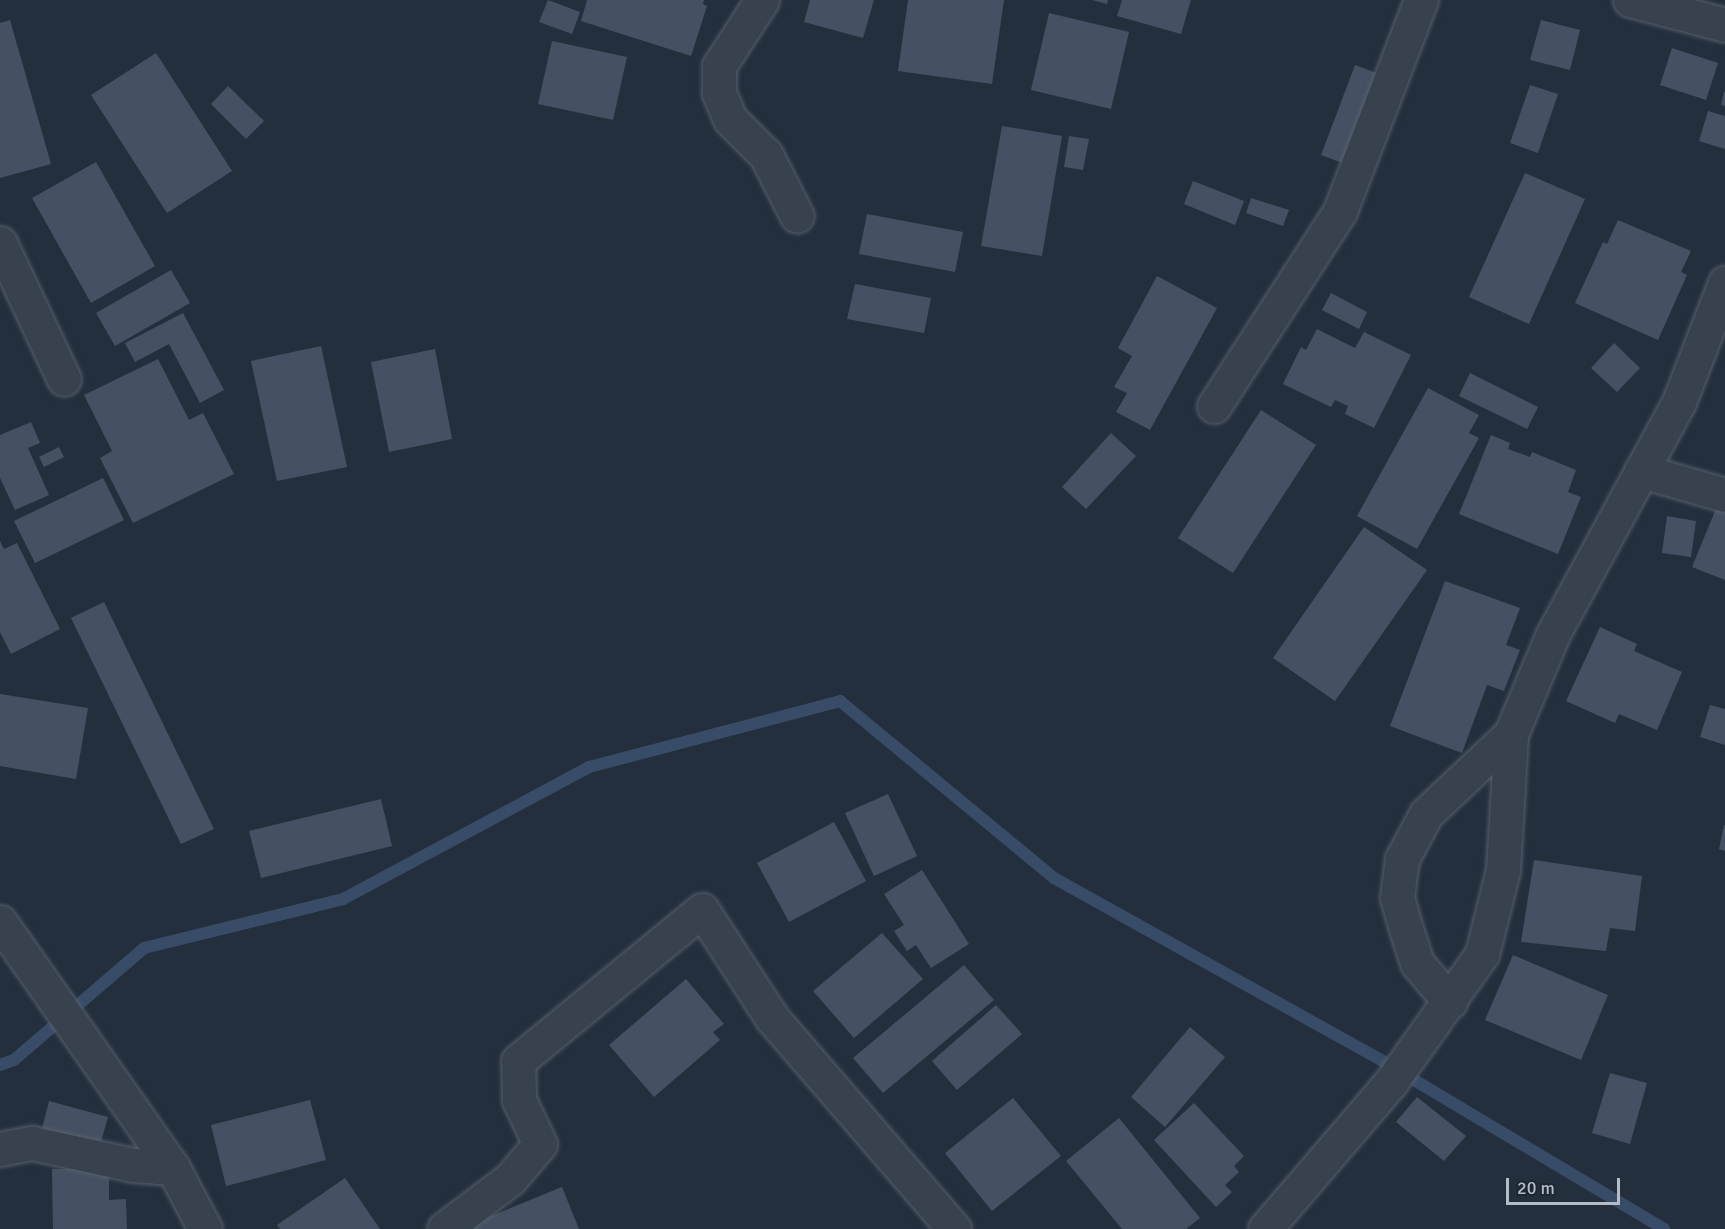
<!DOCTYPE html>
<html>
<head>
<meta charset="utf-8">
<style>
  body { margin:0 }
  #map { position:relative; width:1725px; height:1229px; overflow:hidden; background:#242f3e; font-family:Signika,sans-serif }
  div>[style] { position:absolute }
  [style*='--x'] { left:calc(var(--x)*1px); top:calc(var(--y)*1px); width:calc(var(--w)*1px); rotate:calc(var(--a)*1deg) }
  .stream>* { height:12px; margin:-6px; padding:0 6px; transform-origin:6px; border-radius:6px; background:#394c67 }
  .building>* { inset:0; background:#455162 }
  .roads { filter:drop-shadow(0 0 2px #565f6c) drop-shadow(0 0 2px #565f6c) }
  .minor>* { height:33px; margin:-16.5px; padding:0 16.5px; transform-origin:16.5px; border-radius:16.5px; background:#38414e }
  span { translate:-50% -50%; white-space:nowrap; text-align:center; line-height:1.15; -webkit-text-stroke:6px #1d2633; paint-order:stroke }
  .scale { position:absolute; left:1506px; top:1178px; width:114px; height:27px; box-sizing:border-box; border:3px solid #b4bcc9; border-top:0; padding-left:8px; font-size:18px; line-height:21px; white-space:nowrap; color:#b4bcc9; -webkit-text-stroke:4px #1d2633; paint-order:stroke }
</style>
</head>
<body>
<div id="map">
  <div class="stream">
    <i style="--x:0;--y:1065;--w:15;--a:-20"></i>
    <i style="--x:14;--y:1060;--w:172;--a:-40.7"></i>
    <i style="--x:144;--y:948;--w:205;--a:-13.8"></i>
    <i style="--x:343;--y:899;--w:279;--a:-28.2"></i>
    <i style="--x:589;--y:767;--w:260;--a:-14.7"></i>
    <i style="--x:840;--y:701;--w:278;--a:39.6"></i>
    <i style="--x:1054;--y:878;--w:378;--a:29.1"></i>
    <i style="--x:1384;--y:1062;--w:326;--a:30.8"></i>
  </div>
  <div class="building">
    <i style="clip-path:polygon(548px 0,580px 12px,572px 34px,539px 22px)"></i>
    <i style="clip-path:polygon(587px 0,704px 0,703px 4px,707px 6px,691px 56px,581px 21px)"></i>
    <i style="clip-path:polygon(810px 0,874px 0,863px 38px,804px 22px)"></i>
    <i style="clip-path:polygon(908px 0,1004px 0,992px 84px,898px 71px)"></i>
    <i style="clip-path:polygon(1092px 0,1108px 0,1107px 4px)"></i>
    <i style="clip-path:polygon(1122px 0,1191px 0,1181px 34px,1117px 16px)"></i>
    <i style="clip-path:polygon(1049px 13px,1129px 32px,1111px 109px,1031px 90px)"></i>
    <i style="clip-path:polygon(10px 20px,51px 164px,0 178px,0 23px)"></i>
    <i style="clip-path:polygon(1541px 20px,1580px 30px,1570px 70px,1530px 60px)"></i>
    <i style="clip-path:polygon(552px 41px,627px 57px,613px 120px,538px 104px)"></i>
    <i style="clip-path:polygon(1672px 48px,1718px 63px,1706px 100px,1660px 85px)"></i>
    <i style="clip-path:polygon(156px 53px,232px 171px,167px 213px,91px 95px)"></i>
    <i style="clip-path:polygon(1355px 65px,1390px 78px,1356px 168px,1321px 155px)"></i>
    <i style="clip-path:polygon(1530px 85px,1558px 94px,1538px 153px,1510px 143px)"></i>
    <i style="clip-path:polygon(228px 86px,264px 121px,246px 139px,211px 104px)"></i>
    <i style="clip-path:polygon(1724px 92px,1725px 92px,1725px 106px,1721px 105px)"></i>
    <i style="clip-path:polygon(1708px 111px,1725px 116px,1725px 149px,1699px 141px)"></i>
    <i style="clip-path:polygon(1002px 126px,1062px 136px,1042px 256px,981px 246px)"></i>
    <i style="clip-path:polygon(1069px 136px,1089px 139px,1083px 170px,1064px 167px)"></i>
    <i style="clip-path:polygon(96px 162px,155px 266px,91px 303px,32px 198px)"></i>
    <i style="clip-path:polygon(1525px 173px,1585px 199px,1529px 324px,1469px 297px)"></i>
    <i style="clip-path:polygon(1193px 181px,1244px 201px,1235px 225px,1184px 204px)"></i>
    <i style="clip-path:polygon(1251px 198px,1289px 210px,1283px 226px,1246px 213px)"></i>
    <i style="clip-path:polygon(867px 214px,963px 232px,955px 272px,859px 254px)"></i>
    <i style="clip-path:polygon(1618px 220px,1691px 251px,1681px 272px,1687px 275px,1658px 340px,1575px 303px,1603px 242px,1607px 244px)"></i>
    <i style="clip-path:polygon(171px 270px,190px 303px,115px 346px,96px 313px)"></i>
    <i style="clip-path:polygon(1157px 276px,1217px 308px,1150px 430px,1116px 412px,1127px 393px,1114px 387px,1132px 356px,1118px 348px)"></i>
    <i style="clip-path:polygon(855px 284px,931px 298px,924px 333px,847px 319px)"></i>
    <i style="clip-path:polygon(1331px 293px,1367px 312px,1359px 329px,1322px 310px)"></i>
    <i style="clip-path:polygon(183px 313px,224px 390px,200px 403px,169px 344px,135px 362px,125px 343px)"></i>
    <i style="clip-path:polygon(1317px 329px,1355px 348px,1364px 332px,1411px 355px,1374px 428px,1345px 414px,1348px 406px,1335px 400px,1331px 407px,1283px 384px,1301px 347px,1306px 350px)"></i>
    <i style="clip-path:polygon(1614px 343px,1640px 368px,1617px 392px,1591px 368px)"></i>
    <i style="clip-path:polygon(321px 346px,347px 467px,277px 481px,251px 361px)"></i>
    <i style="clip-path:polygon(435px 349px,452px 439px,389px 452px,371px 362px)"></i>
    <i style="clip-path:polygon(158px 359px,189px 420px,203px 413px,234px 474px,133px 523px,100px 458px,112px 451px,84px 395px)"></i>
    <i style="clip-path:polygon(1470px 373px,1538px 407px,1527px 429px,1459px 396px)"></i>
    <i style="clip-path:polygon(1428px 388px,1479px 415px,1469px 433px,1479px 438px,1417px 549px,1357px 516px)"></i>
    <i style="clip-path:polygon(1261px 410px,1316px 445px,1233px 573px,1178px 538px)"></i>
    <i style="clip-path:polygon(31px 422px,40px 443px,28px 448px,49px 495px,15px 510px,0 478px,0 435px)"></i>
    <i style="clip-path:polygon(1111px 433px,1136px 456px,1086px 509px,1062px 487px)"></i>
    <i style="clip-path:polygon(1491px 435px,1510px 443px,1508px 449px,1530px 457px,1532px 452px,1576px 470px,1568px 492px,1581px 497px,1558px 554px,1459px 514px)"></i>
    <i style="clip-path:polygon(59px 447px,64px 457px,44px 467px,39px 457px)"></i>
    <i style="clip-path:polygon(103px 478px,124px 520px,35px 563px,14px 521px)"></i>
    <i style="clip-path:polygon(1720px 499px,1725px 501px,1725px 580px,1692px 567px)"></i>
    <i style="clip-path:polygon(1667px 516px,1696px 521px,1691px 557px,1662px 553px)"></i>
    <i style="clip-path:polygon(1364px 527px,1427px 570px,1335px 701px,1273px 658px)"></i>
    <i style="clip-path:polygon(0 541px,4px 549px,17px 543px,60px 629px,11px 654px,0 632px)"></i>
    <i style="clip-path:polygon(1445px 581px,1520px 608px,1506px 645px,1520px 650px,1504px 691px,1487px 685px,1462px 753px,1390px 726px)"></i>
    <i style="clip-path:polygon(104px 602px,214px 829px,181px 844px,71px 618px)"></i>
    <i style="clip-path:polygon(1600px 627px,1637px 644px,1634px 651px,1682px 672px,1657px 730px,1619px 714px,1615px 723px,1566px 701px)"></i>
    <i style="clip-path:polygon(0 694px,88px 708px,76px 779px,0 766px)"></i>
    <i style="clip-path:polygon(1710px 705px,1725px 709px,1725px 745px,1700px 737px)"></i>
    <i style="clip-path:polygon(888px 794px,917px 856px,874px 876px,845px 813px)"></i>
    <i style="clip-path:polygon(381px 799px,392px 846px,261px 878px,249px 831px)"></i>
    <i style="clip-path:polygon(834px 822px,866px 881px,789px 922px,757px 863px)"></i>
    <i style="clip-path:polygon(1724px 825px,1725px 825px,1725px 851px,1719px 849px)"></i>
    <i style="clip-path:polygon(1534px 860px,1642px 876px,1635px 931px,1610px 928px,1606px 951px,1521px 942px)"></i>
    <i style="clip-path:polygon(922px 870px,969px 944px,931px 968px,916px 945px,907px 951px,894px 931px,904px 925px,884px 894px)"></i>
    <i style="clip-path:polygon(882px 933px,923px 979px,854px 1038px,813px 991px)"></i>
    <i style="clip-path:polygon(1513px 955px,1608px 995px,1581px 1060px,1485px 1020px)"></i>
    <i style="clip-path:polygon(964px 965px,994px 1000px,883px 1093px,853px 1058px)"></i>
    <i style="clip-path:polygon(686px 979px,724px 1024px,713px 1032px,720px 1040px,654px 1097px,609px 1045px)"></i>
    <i style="clip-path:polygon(996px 1005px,1022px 1034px,957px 1090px,932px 1061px)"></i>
    <i style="clip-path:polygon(1190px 1027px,1225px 1057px,1165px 1127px,1131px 1097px)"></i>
    <i style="clip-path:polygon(1610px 1073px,1647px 1083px,1630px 1144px,1592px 1133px)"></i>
    <i style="clip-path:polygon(1417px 1097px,1466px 1136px,1444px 1161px,1396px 1122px)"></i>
    <i style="clip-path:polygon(1013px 1098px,1061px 1156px,992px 1211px,945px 1153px)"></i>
    <i style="clip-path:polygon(310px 1100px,326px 1160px,226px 1186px,211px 1125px)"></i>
    <i style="clip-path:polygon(49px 1101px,108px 1117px,98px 1152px,40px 1137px)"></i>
    <i style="clip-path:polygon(1194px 1103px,1244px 1156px,1234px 1166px,1239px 1172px,1225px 1185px,1232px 1192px,1216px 1207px,1154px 1140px)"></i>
    <i style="clip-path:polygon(1119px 1118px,1200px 1218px,1186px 1229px,1122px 1229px,1066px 1161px)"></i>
    <i style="clip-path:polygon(109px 1168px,109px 1200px,126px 1199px,127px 1229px,53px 1229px,52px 1169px)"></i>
    <i style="clip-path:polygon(345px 1178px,380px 1229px,280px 1229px,277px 1225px)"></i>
    <i style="clip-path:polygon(562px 1187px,579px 1229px,464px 1229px,464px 1227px)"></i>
  </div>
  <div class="roads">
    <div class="minor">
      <i style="--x:762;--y:0;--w:79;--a:123.1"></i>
      <i style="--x:719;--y:66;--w:27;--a:90"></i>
      <i style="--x:719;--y:93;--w:28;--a:67"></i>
      <i style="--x:730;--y:119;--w:51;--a:45"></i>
      <i style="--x:766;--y:155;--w:68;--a:63.1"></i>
      <i style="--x:1630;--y:0;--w:98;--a:14.7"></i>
      <i style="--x:0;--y:243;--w:150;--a:64.8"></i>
      <i style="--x:1214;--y:406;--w:232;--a:-57.1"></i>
      <i style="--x:1340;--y:211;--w:226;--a:-69"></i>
      <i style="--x:1641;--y:471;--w:87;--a:15.9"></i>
      <i style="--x:0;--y:922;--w:301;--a:54.9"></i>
      <i style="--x:173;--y:1168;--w:69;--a:62.3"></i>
      <i style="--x:1450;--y:1002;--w:51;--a:-130.2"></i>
      <i style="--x:1417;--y:963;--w:36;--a:-108"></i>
      <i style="--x:1406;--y:929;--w:32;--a:-106"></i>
      <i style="--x:1397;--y:898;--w:39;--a:-83"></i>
      <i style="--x:1402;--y:859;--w:51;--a:-61.9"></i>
      <i style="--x:1426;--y:814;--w:117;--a:-43.3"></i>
      <i style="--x:0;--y:1149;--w:33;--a:-11"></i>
      <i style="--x:32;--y:1143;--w:103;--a:12.3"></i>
      <i style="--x:133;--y:1165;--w:40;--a:4.3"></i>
      <i style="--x:444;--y:1229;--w:83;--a:-37.1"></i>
      <i style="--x:510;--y:1179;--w:46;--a:-49.4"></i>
      <i style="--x:540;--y:1144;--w:49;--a:-115.5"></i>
      <i style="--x:519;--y:1100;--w:39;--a:-91"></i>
      <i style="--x:518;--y:1061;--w:238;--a:-39.4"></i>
      <i style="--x:702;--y:910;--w:129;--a:57.1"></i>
      <i style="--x:772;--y:1018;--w:279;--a:49.2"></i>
      <i style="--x:1265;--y:1229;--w:194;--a:-49.4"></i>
      <i style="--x:1391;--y:1082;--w:157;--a:-54.6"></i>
      <i style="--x:1482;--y:954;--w:87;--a:-76"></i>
      <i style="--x:1503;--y:870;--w:136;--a:-86.6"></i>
      <i style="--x:1511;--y:734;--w:108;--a:-67.2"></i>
      <i style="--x:1553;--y:634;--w:264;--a:-61.5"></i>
      <i style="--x:1679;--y:402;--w:128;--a:-68.9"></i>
    </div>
  </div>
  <div class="scale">20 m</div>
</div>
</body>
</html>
